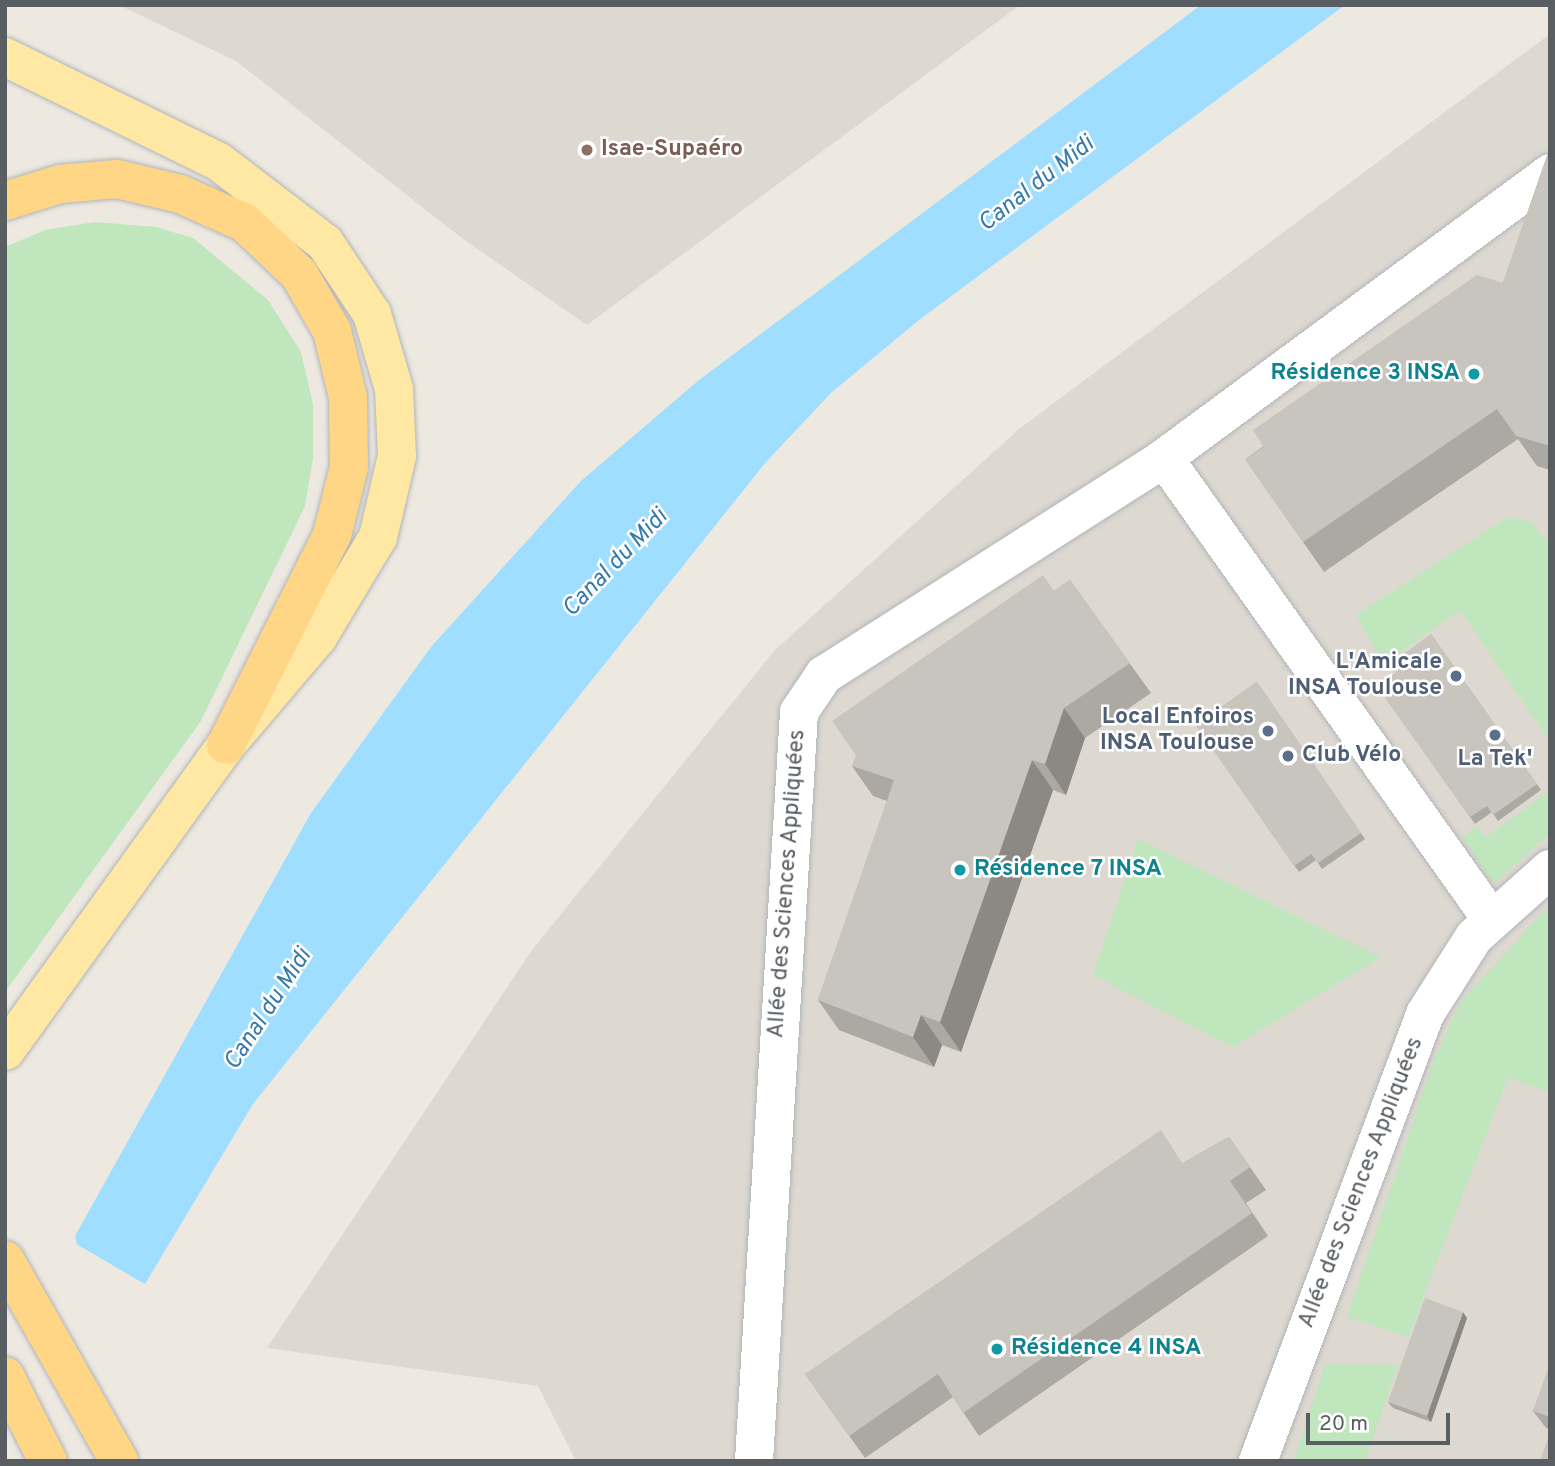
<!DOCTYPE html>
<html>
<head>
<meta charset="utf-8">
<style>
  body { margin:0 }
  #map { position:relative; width:1555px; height:1466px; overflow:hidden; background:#ede9e1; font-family:Overpass,sans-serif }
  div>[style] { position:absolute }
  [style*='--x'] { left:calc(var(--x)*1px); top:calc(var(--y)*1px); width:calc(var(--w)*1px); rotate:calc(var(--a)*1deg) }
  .education>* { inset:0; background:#ddd8d0 }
  .green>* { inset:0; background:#bfe6bc }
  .water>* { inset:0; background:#9fdeff }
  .pier>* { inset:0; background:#ede9e1 }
  .roads { filter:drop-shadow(0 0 2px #b2b5b9) drop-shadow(0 0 2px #b2b5b9) }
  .minor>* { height:38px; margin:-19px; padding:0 19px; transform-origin:19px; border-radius:19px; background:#fff }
  .major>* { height:38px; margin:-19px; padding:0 19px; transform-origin:19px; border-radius:19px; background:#ffe8a4 }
  .highway>* { height:38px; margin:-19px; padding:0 19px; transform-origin:19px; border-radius:19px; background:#ffd586 }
  .wall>* { inset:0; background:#aca9a3 }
  .shaded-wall>* { inset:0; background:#8c8985 }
  .building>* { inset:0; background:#c8c4be }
  .dots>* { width:19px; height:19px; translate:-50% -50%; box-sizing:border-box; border:4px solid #fff; border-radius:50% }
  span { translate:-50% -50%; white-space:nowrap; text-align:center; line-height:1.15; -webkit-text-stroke:5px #fff; paint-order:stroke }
  .education-label { font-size:23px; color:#785e54; font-weight:700 }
  .left { translate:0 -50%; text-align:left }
  .culture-label { font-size:23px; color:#0d838f; font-weight:700 }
  .right { translate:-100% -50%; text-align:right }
  .service-label { font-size:23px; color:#4e5e75; font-weight:700 }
  .street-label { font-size:23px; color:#595e63 }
  .water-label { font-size:24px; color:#367aac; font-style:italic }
  .frame { position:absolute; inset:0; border:7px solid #595e63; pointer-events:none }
  .scale { position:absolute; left:1306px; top:1413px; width:144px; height:32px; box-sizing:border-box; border:4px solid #595e63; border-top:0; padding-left:9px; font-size:21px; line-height:24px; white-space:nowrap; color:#595e63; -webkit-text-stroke:5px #fff; paint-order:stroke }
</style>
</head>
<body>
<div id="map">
  <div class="education">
    <i style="clip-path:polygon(119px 5px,1020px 5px,587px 325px,463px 239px,236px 61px)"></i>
    <i style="clip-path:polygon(1550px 34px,1550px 1461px,576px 1461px,538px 1386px,267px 1348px,532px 950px,775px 650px,1019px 429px)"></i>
  </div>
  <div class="green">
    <i style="clip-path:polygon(95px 222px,156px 227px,193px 238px,268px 300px,301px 352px,313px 404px,313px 458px,305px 506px,201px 721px,5px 992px,5px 247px,45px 230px)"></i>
    <i style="clip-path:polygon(1508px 517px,1530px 521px,1550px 546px,1550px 742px,1460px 610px,1384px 664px,1356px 615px)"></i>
    <i style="clip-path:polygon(1550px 790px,1550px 833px,1494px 884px,1462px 838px,1478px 826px,1485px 838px)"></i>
    <i style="clip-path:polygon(1138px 839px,1381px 957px,1233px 1047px,1093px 975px)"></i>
    <i style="clip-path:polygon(1550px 905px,1550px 1093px,1508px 1077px,1408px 1337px,1347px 1317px,1435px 1057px,1462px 1000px)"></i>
    <i style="clip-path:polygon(1325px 1364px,1398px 1365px,1365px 1461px,1294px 1461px)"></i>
  </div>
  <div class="water">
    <i style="clip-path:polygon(1201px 5px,1345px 5px,919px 320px,832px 392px,766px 462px,253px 1104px,145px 1284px,62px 1461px,5px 1461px,77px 1245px,75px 1236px,311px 813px,431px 647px,581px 481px,699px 380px)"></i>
  </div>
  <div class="pier">
    <i style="clip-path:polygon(73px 1242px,148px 1286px,66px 1461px,5px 1461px,5px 1394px)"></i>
  </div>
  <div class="roads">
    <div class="minor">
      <i style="--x:1164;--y:458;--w:567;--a:54.63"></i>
      <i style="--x:754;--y:1461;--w:750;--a:-86.56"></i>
      <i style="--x:799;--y:712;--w:45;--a:-56"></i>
      <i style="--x:824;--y:675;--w:403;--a:-32.5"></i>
      <i style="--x:1164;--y:458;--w:480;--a:-36.4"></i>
      <i style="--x:1258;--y:1461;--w:477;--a:-69.5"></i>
      <i style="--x:1425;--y:1014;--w:91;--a:-57.5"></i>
      <i style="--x:1474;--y:937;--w:102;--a:-41.8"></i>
    </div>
    <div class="major">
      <i style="--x:5;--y:57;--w:238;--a:26.1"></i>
      <i style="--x:219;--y:162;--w:133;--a:37.4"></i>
      <i style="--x:325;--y:243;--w:85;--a:56.5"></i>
      <i style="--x:372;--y:314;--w:78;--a:73.7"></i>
      <i style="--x:394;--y:389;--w:67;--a:87.4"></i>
      <i style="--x:397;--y:456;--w:83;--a:103.2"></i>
      <i style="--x:378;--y:537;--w:117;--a:121"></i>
      <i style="--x:318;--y:637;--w:142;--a:130.4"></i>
      <i style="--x:226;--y:745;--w:377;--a:125.8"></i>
    </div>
    <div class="highway">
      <i style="--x:5;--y:201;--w:58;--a:-17.2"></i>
      <i style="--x:60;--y:184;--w:57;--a:-5"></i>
      <i style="--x:117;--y:179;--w:65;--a:13.4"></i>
      <i style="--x:180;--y:194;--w:71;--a:24"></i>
      <i style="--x:245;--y:223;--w:74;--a:43.4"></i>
      <i style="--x:299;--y:274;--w:66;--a:59.9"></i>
      <i style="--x:332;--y:331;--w:68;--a:76.4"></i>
      <i style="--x:348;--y:397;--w:70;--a:89.2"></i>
      <i style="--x:349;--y:467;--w:70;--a:104"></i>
      <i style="--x:332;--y:535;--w:235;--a:116.8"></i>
      <i style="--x:5;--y:1260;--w:231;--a:60.4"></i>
      <i style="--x:5;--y:1376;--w:95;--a:63.2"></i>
    </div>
  </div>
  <div class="wall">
    <i style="clip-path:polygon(1550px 147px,1550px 470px,1537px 466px,1518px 439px,1324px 572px,1245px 459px,1503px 283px)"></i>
    <i style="clip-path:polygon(1070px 580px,1151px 693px,1085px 738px,1066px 795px,1053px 790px,961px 1052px,942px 1045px,934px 1067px,839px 1030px,818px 1000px,887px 801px,873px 796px,852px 766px,1054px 591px)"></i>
    <i style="clip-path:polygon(1431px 634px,1541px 790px,1498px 821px,1492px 812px,1475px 824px,1377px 686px,1396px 673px)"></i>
    <i style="clip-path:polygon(1257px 682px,1365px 839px,1322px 869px,1316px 860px,1299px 872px,1196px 725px)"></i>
    <i style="clip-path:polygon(1229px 1137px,1266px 1190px,1246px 1203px,1268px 1236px,979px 1436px,953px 1397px,865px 1458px,805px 1374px)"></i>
    <i style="clip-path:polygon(1467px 1318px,1431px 1422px,1393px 1408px,1388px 1402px)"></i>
    <i style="clip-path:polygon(1550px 1369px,1550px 1430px,1546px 1428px,1533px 1411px)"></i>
  </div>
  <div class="shaded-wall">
    <i style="clip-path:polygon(1064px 708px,1085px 738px,1066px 795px,1045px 764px)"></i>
    <i style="clip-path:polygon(1032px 760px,1053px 790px,961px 1052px,940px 1022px)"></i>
    <i style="clip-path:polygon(921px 1015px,942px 1045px,934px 1067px,913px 1037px)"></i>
    <i style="clip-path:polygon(1463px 1312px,1467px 1318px,1431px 1422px,1427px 1416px)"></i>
  </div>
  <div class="building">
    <i style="clip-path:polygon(1550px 147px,1550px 446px,1516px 436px,1497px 409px,1303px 542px,1245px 459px,1264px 447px,1253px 430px,1477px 275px,1503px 283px)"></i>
    <i style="clip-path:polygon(1043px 575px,1054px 591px,1070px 580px,1130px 663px,1064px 708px,1045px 764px,1032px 760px,940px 1022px,921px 1015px,913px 1037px,818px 1000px,894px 780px,852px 766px,856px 755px,832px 721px)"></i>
    <i style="clip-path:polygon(1431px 634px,1537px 784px,1493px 815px,1487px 806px,1470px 817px,1377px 686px,1396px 673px,1390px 664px)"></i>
    <i style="clip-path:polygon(1257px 682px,1361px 833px,1318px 863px,1311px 854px,1294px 866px,1196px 725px)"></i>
    <i style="clip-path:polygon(1161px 1130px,1182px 1163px,1229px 1137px,1250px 1167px,1230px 1181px,1252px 1213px,963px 1413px,938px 1374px,849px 1436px,805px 1374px)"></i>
    <i style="clip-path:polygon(1425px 1298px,1463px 1312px,1427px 1416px,1388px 1402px)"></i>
    <i style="clip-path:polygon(1548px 1369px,1550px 1369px,1550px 1417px,1533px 1411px)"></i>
    <i style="clip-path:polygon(1550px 1433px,1550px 1461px,1540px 1461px)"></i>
  </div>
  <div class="dots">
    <i style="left:587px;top:150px;background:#8d6e63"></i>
    <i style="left:1474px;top:374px;background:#0f9aa8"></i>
    <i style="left:1456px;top:676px;background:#5c6f8a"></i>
    <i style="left:1268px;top:731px;background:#5c6f8a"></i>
    <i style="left:1495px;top:735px;background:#5c6f8a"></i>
    <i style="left:1288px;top:756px;background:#5c6f8a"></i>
    <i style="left:960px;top:870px;background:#0f9aa8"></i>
    <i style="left:997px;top:1349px;background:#0f9aa8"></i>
  </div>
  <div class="education-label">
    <span class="left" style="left:601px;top:150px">Isae-Supaéro</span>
  </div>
  <div class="culture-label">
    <span class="right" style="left:1460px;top:374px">Résidence 3 INSA</span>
    <span class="left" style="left:974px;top:870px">Résidence 7 INSA</span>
    <span class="left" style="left:1011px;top:1349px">Résidence 4 INSA</span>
  </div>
  <div class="service-label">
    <span class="right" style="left:1442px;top:676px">L'Amicale<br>INSA Toulouse</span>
    <span class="right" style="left:1254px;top:731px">Local Enfoiros<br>INSA Toulouse</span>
    <span class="left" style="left:1302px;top:756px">Club Vélo</span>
    <span style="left:1495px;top:760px">La Tek'</span>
  </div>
  <div class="street-label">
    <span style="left:788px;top:884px;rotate:-86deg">Allée des Sciences Appliquées</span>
    <span style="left:1362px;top:1183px;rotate:-69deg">Allée des Sciences Appliquées</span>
  </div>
  <div class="water-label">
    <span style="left:1037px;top:185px;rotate:-38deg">Canal du Midi</span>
    <span style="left:616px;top:564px;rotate:-46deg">Canal du Midi</span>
    <span style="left:269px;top:1010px;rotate:-57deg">Canal du Midi</span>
  </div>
  <div class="frame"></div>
  <div class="scale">20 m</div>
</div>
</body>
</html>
